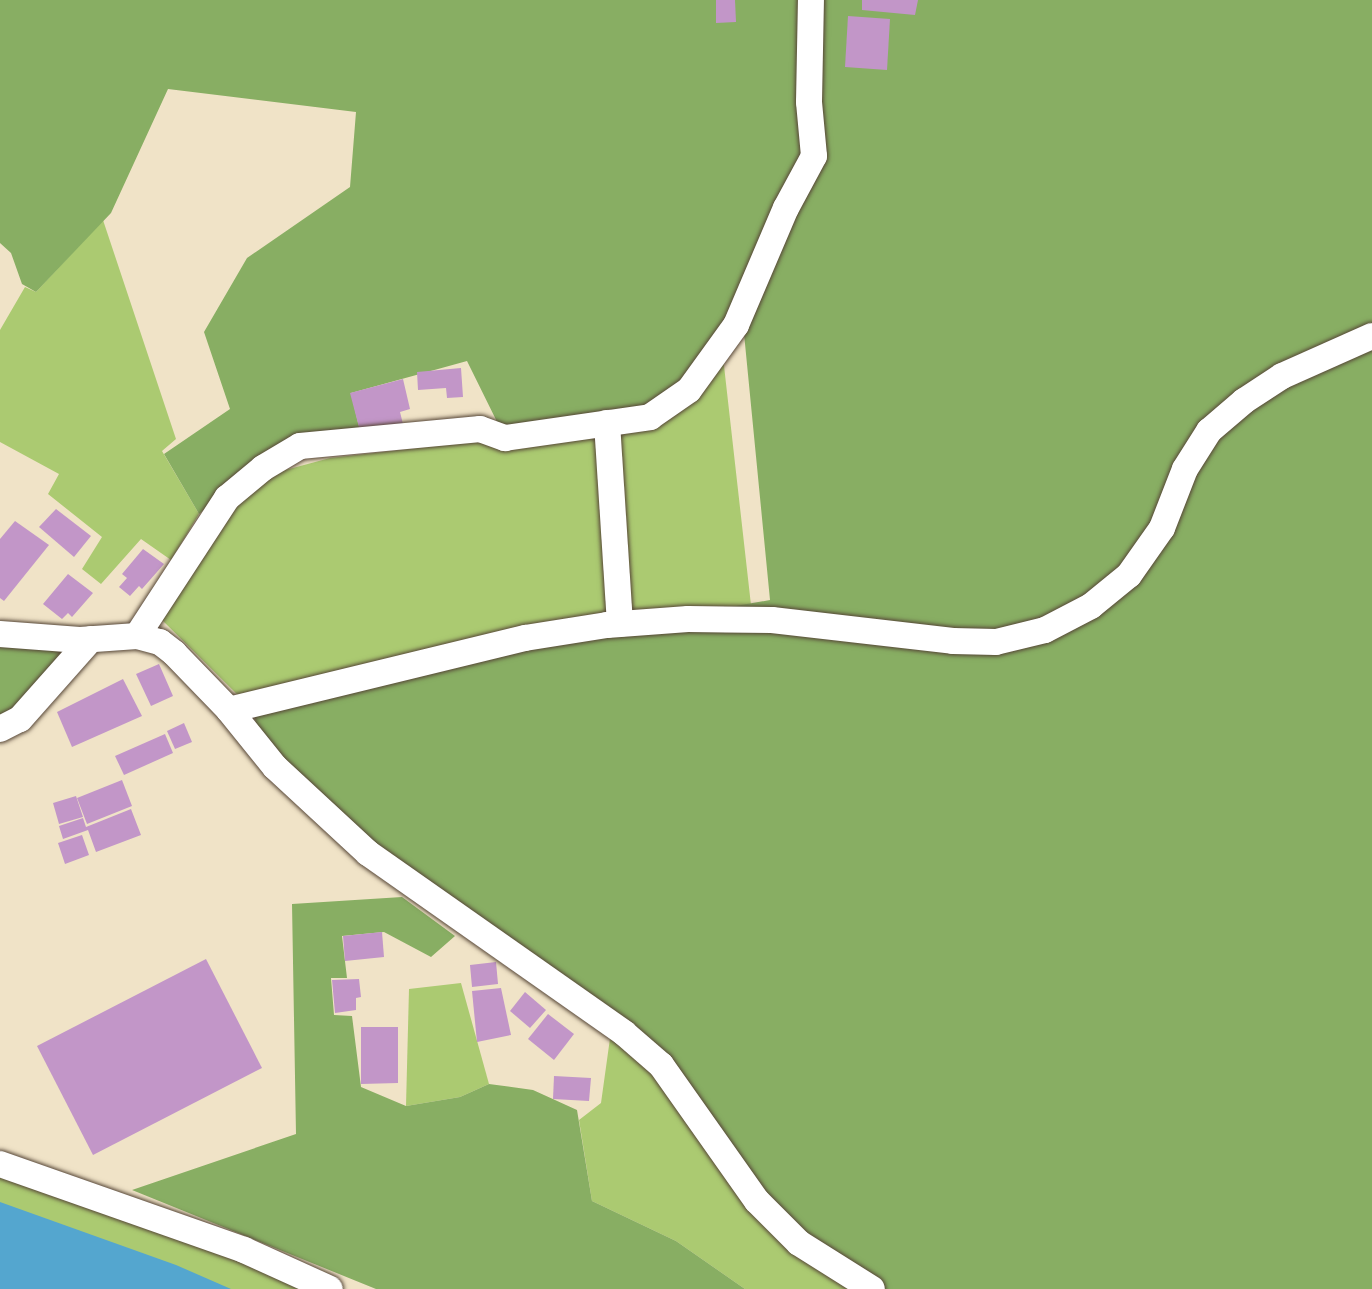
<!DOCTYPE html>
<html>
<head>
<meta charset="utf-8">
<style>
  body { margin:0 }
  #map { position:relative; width:1372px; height:1289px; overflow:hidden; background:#f0e3c7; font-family:"Patrick Hand",sans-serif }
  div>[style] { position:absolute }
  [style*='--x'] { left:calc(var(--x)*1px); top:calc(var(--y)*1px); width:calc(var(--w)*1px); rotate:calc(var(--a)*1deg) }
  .green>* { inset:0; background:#abca71 }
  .forest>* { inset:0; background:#88ae63 }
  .water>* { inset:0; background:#54a6cf }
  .building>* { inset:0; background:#c296c8 }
  .roads { filter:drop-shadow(0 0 2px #564637) drop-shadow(0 0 2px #564637) }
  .minor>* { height:26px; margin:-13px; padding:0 13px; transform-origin:13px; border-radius:13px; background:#fff }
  span { translate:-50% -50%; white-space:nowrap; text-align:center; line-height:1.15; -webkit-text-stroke:4.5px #f7f3e8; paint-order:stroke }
</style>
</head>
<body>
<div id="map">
  <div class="green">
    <i style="clip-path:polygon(103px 220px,176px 439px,162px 451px,199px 514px,171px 560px,141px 539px,101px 584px,82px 569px,102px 537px,48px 494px,59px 474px,0 442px,0 330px,25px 287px,36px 292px)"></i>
    <i style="clip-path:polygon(722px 348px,751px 605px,248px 705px,162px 620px,248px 480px,330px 458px,505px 438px)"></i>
    <i style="clip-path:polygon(461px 983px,489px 1084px,460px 1097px,406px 1106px,409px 989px)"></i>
    <i style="clip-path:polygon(612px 1024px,872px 1289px,745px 1289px,676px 1241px,592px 1201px,579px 1120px,601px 1103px)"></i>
    <i style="clip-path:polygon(0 1172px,317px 1289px,0 1289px)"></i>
  </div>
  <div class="forest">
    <i style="clip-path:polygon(0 0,1372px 0,1372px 1289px,872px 1289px,799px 1243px,641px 1047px,388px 863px,257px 737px,254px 707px,621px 626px,770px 600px,742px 313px,650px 417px,505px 438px,467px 361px,351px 393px,361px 435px,259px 462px,199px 514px,164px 454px,230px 409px,204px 332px,247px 258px,350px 187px,356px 112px,168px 89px,111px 213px,36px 292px,22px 284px,11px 253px,0 243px)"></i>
    <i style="clip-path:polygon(0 629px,74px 651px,0 725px)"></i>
    <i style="clip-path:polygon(402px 897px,455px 936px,431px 957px,384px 932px,342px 936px,347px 978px,331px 978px,334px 1015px,352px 1016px,361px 1087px,406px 1106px,460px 1097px,489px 1084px,533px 1090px,577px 1110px,592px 1201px,676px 1241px,745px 1289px,376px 1289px,132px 1190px,296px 1134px,292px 904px)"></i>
  </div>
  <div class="water">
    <i style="clip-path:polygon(0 1202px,176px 1265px,231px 1289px,0 1289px)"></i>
  </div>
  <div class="building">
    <i style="clip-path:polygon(716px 0,735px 0,736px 22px,716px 23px)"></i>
    <i style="clip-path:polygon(862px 0,918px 0,915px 15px,862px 10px)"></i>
    <i style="clip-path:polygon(848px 16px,890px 19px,887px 70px,845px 67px)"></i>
    <i style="clip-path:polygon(461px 368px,463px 397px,447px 398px,446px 388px,418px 390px,417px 372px)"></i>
    <i style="clip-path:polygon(403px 379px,410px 409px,400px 412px,403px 424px,361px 435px,350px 393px)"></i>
    <i style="clip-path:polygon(56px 509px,91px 536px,74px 557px,39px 527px)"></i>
    <i style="clip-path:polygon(15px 521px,49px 545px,4px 601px,0 598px,0 539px)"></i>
    <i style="clip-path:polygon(143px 549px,164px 564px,142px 589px,139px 586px,130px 596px,119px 587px,127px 578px,122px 574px)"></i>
    <i style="clip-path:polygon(68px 574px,93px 593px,72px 617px,68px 613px,62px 619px,43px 604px)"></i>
    <i style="clip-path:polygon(159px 664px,173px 696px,151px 706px,136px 674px)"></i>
    <i style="clip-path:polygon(123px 679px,142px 716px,72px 747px,57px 712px)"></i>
    <i style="clip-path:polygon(184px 723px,192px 742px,175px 749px,167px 731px)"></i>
    <i style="clip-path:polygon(165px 734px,173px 753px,124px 775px,115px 756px)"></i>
    <i style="clip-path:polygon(122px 780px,132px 806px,87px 824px,77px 798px)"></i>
    <i style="clip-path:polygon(76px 796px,83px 817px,59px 824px,53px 803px)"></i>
    <i style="clip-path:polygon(131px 809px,141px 835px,96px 852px,88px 830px,63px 839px,59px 826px,83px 818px,86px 827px)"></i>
    <i style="clip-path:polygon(82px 835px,89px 855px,65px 864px,58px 843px)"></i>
    <i style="clip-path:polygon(382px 932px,384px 957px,345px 961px,343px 936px)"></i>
    <i style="clip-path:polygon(206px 959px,262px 1068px,93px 1155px,37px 1046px)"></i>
    <i style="clip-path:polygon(496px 962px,498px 984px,472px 987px,470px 965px)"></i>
    <i style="clip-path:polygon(359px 979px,361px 997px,356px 998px,356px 1010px,335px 1013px,332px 980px)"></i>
    <i style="clip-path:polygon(501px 988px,511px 1035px,477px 1042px,472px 991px)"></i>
    <i style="clip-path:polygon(525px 992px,546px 1010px,530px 1028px,510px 1011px)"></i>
    <i style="clip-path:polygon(548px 1014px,574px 1034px,554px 1060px,528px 1039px)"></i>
    <i style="clip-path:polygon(361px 1027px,398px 1027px,398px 1083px,361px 1084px)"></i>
    <i style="clip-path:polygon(554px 1076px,591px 1078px,589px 1101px,553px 1099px)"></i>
  </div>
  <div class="roads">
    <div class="minor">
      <i style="--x:607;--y:423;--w:201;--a:86.3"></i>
      <i style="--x:0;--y:634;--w:80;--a:4.3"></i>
      <i style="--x:80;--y:640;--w:57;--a:-4"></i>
      <i style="--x:137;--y:636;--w:24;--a:15"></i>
      <i style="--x:160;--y:642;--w:18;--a:38"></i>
      <i style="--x:174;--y:653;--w:79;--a:46"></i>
      <i style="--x:229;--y:710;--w:73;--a:51.1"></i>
      <i style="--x:275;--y:767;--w:127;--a:42.8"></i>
      <i style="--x:368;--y:853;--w:313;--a:35.1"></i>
      <i style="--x:624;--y:1033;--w:49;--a:40.9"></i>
      <i style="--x:661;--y:1065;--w:166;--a:54.8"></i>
      <i style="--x:757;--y:1201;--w:59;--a:45"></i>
      <i style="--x:799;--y:1243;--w:86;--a:32.2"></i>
      <i style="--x:137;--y:636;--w:165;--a:-56.9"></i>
      <i style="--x:227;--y:498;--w:47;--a:-39.8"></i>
      <i style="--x:263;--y:468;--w:43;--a:-30.7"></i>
      <i style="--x:300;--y:446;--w:181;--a:-5.4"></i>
      <i style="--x:480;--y:429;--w:27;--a:20"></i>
      <i style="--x:505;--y:438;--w:147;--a:-8.2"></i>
      <i style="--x:650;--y:417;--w:47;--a:-34.7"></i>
      <i style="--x:689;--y:390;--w:80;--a:-54.1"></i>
      <i style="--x:736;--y:325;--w:127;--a:-66.9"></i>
      <i style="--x:786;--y:208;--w:59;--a:-61.7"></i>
      <i style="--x:814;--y:156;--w:54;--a:-95.3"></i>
      <i style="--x:809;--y:102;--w:102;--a:-88.9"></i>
      <i style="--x:229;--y:710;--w:305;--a:-13.7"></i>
      <i style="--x:525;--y:638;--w:83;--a:-9"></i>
      <i style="--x:607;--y:625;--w:81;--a:-4.2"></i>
      <i style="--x:688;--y:619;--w:84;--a:0.7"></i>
      <i style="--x:772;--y:620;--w:182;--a:6.6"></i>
      <i style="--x:953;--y:641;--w:43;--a:1.3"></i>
      <i style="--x:996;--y:642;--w:50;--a:-13.8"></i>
      <i style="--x:1045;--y:630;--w:52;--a:-27.6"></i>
      <i style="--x:1091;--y:606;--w:49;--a:-39.2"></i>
      <i style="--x:1129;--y:575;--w:57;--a:-54.9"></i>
      <i style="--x:1162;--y:528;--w:63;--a:-68.7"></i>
      <i style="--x:1185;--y:469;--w:45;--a:-57.7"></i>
      <i style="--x:1209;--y:431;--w:46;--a:-40.6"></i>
      <i style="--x:1244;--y:401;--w:45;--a:-33.3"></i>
      <i style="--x:1282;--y:376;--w:98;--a:-24"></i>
      <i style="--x:0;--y:729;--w:22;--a:-27"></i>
      <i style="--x:20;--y:719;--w:107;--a:-48.4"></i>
      <i style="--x:0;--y:1164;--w:259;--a:19.4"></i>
      <i style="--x:244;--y:1250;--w:94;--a:24.4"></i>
    </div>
  </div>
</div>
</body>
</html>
